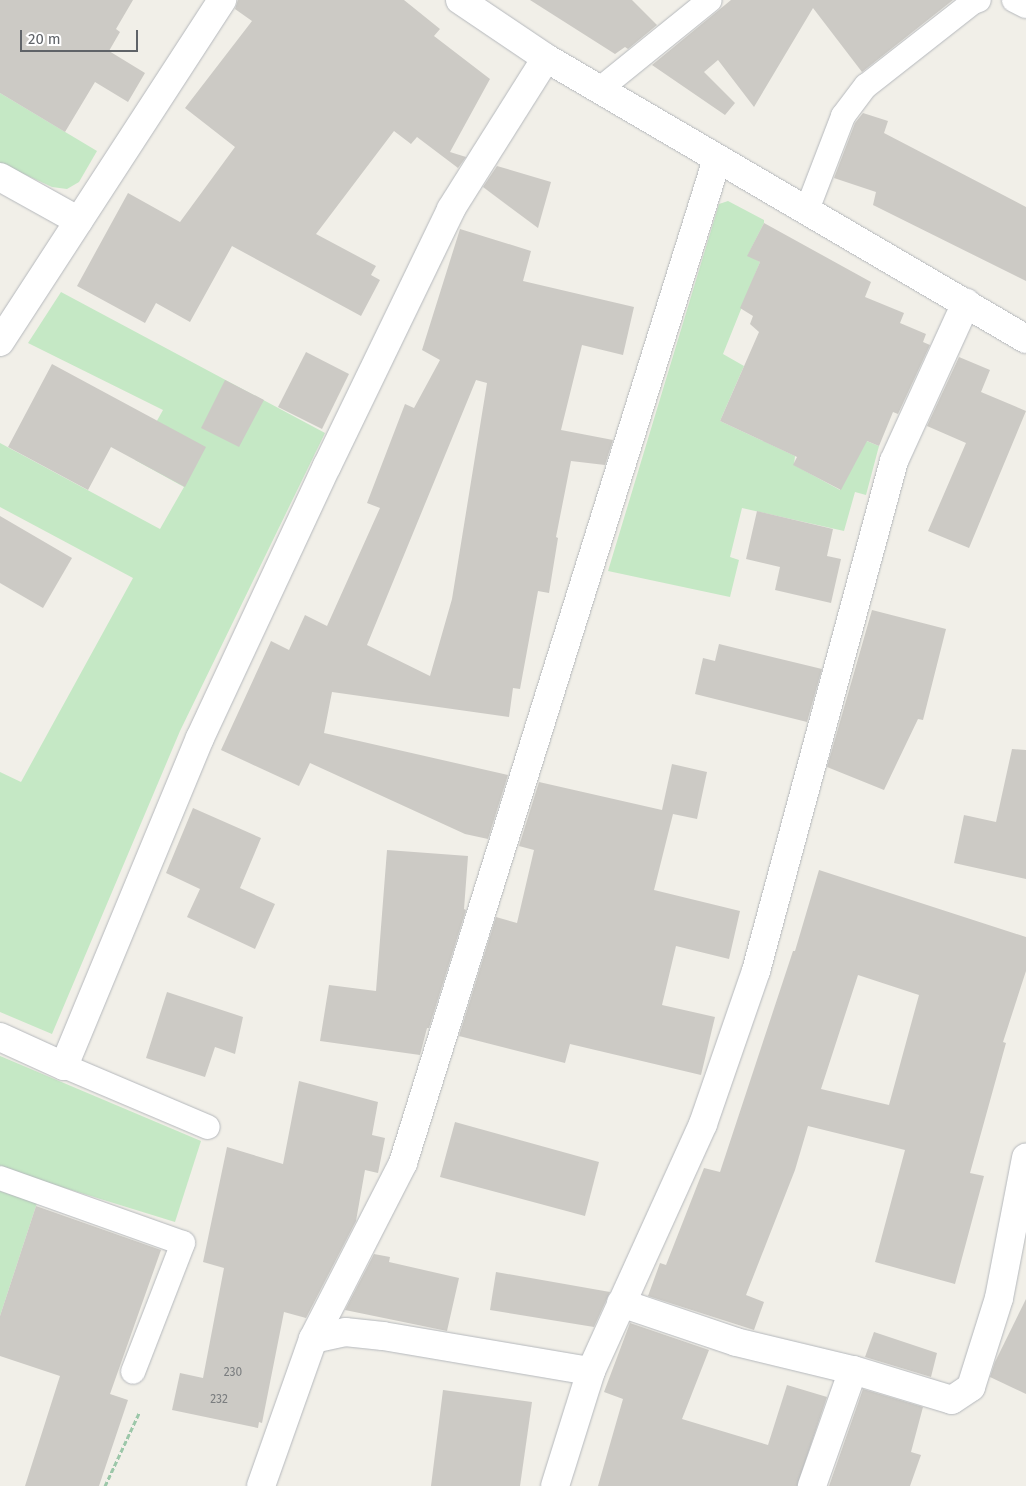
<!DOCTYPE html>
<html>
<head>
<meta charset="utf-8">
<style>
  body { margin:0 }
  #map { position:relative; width:1026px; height:1486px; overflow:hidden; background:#f1efe8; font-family:"Fira Sans",sans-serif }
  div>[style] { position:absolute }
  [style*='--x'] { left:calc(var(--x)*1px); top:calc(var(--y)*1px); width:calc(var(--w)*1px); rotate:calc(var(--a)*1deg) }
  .green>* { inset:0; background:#c5e8c5 }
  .building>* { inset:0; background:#cccac5 }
  .path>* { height:3px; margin-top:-1.5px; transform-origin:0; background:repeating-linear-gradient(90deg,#9cc7a9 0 5px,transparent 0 7.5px) }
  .roads { filter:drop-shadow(0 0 1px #b5b8bc) drop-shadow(0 0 1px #b5b8bc) }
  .lane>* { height:24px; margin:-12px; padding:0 12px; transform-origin:12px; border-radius:12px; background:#fff }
  .street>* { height:28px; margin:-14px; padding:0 14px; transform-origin:14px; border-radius:14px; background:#fff }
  span { translate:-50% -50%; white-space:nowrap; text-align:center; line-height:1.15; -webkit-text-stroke:4.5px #fff; paint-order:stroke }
  .number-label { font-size:12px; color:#7a7d7f }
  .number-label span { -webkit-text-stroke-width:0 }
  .scale { position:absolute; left:20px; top:30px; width:118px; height:22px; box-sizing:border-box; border:2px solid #5f6368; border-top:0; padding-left:6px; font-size:15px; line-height:18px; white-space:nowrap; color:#5f6368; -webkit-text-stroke:4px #fff; paint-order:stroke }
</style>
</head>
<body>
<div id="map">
  <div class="green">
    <i style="clip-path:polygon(0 93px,97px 151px,79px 182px,67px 189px,52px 187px,0 163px)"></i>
    <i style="clip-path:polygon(728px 201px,764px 220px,764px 223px,748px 255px,760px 262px,723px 354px,744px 366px,720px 421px,795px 456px,794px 465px,840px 490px,832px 427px,879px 446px,866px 495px,855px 492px,844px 531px,742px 508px,730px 557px,739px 560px,730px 597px,608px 571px,719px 204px)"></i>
    <i style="clip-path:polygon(61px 292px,325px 433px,180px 731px,52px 1034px,0 1012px,0 772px,21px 782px,133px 578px,0 507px,0 443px,160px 529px,184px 487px,135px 460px,163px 410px,28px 343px)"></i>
    <i style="clip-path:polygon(0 1056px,201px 1141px,175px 1222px,0 1168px)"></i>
    <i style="clip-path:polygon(0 1191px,37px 1203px,0 1316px)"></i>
  </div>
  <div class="building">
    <i style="clip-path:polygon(0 0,133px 0,116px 29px,120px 32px,109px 51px,145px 73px,128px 102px,95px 82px,65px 132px,0 93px)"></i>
    <i style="clip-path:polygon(238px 0,404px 0,440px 29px,434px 36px,490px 79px,450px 152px,466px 157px,458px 168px,417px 137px,411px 144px,394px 131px,316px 234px,376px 266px,371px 275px,380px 280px,361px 316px,232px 246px,190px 322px,156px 303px,145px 323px,77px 286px,128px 193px,180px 222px,235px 147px,185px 108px,252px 21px,235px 9px)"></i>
    <i style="clip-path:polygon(530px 0,632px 0,657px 25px,628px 49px,625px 47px,615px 54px)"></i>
    <i style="clip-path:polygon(731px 0,953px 0,862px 72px,813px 8px,754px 107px,718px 60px,704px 72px,735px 103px,725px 115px,652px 65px)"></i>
    <i style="clip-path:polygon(863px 113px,888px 121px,884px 133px,1026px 207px,1026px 281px,873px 205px,876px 192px,834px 178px,855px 123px)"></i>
    <i style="clip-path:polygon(497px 166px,551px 182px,538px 228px,483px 187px)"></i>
    <i style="clip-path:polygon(764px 223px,871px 282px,865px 297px,904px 313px,900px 323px,926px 334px,923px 342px,930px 345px,898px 414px,893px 412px,879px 446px,867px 441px,841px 490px,793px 465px,797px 457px,720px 421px,759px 332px,750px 324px,753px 316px,740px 308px,760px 262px,747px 256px)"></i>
    <i style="clip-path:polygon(evenodd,460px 229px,531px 251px,523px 281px,634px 307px,623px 355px,582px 345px,561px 430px,613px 440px,605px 465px,571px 461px,556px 537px,558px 538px,549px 593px,538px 591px,520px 689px,513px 688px,509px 717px,332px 692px,324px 733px,508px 775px,488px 839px,465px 834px,310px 763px,299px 786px,221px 750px,271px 641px,289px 650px,305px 615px,327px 626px,380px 508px,367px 503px,405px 404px,414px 408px,440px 360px,422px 350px,460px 229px,476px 380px,487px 383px,452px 599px,430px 676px,367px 645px,476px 380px)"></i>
    <i style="clip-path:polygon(306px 352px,349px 374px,322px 429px,278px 407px)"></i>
    <i style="clip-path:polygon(959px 357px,990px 370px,981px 392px,1026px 411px,969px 548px,928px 531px,966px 443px,927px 426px)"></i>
    <i style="clip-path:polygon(52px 364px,206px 447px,185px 487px,111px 447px,88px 490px,8px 447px)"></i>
    <i style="clip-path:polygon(225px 380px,264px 400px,239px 447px,201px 428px)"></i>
    <i style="clip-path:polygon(757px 511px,833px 529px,827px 556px,841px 559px,831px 603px,775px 590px,780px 567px,746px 559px)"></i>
    <i style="clip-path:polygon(0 516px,72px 558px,43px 608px,0 583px)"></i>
    <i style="clip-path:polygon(872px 610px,946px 629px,923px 720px,918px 719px,884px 790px,827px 767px)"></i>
    <i style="clip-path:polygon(719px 644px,822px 669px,807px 722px,695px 694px,703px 658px,715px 661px)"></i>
    <i style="clip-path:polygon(1012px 749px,1026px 750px,1026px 879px,954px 863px,964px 815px,996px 822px)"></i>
    <i style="clip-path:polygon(672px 764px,707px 772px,697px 819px,673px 814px,654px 890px,740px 911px,729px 959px,676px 946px,662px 1005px,715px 1017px,701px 1075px,570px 1044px,565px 1063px,459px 1036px,496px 917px,517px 923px,534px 850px,519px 846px,539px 782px,662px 810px)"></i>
    <i style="clip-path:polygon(193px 808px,261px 838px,240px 888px,275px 904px,255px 949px,187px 917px,200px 889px,166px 873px)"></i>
    <i style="clip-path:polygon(387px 850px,468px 856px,464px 909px,466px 910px,429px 1028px,427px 1028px,420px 1055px,320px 1041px,329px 985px,376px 991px)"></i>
    <i style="clip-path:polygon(evenodd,819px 870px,1026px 937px,1026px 971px,1003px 1042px,1006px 1043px,970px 1173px,984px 1176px,955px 1284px,875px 1262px,905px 1150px,808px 1126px,795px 1170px,746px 1295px,764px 1302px,754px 1330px,648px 1296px,660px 1263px,666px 1265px,704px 1168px,720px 1172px,793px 951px,795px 951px,819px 870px,858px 975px,919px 995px,889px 1105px,821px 1089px,858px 975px)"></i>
    <i style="clip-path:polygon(167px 992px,243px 1017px,235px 1054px,215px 1047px,205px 1077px,146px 1058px)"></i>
    <i style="clip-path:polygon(299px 1081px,378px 1102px,372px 1135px,385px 1138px,378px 1173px,365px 1170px,356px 1221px,306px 1318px,284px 1312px,262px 1423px,259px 1422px,258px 1428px,172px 1410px,180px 1373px,203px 1378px,224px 1268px,203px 1262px,227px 1147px,283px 1164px)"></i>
    <i style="clip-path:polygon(455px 1122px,599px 1162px,585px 1216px,440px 1177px)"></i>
    <i style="clip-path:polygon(36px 1206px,161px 1250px,110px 1394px,128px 1400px,99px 1486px,25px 1486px,60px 1376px,0 1356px,0 1316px)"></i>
    <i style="clip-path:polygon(374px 1254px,390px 1257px,389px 1262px,459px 1278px,447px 1331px,345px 1310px)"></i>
    <i style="clip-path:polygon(496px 1272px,610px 1292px,594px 1327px,490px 1310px)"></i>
    <i style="clip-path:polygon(1026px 1299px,1026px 1394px,990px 1377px,995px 1362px)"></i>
    <i style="clip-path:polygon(630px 1323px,709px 1350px,682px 1419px,768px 1445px,787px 1385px,827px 1397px,797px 1486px,598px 1486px,623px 1399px,604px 1392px)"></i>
    <i style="clip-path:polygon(874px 1332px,937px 1353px,931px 1377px,865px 1357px)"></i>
    <i style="clip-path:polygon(863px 1389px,923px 1407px,911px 1452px,921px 1455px,910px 1486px,829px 1486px)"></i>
    <i style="clip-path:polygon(443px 1390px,532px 1402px,520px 1486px,431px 1486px)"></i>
  </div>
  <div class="path">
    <i style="--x:105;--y:1486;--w:81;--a:-65"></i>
  </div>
  <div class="roads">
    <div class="lane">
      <i style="--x:1014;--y:0;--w:13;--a:27"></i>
      <i style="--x:600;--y:89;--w:141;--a:-39"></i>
      <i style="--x:807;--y:210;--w:101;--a:-69"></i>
      <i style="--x:843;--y:116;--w:38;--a:-53"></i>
      <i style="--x:866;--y:86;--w:136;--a:-38.1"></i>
      <i style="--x:973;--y:2;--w:6;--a:-18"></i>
      <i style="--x:64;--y:1066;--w:156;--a:23"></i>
      <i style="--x:0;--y:1178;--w:194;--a:19.6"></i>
      <i style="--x:183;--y:1243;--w:138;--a:111.2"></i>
    </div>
    <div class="street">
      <i style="--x:460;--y:0;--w:104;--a:34"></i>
      <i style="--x:546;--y:58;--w:556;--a:30.35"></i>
      <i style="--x:0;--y:177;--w:90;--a:29.1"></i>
      <i style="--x:0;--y:342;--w:408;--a:-57"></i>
      <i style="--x:0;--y:1037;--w:70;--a:24.4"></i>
      <i style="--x:64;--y:1066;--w:355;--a:-67.5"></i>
      <i style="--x:200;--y:738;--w:300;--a:-65"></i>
      <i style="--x:327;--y:466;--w:285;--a:-64.2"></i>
      <i style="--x:451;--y:209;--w:178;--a:-57.8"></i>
      <i style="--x:621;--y:1303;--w:121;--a:18.7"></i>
      <i style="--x:736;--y:1342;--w:120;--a:13.5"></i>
      <i style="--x:853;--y:1370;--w:123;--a:109.5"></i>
      <i style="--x:313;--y:1339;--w:33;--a:-12"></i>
      <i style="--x:345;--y:1332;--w:38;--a:6"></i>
      <i style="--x:383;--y:1336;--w:211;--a:9.6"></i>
      <i style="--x:853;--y:1370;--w:103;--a:16.9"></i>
      <i style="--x:952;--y:1400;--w:23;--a:-34"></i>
      <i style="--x:971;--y:1387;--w:93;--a:-72.5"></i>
      <i style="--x:999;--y:1298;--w:143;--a:-79.1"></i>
      <i style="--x:261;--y:1486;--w:156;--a:-70.5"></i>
      <i style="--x:313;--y:1339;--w:198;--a:-62.9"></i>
      <i style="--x:403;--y:1163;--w:1052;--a:-72.63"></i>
      <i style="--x:555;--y:1486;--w:121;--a:-72.6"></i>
      <i style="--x:591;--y:1371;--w:271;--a:-65.6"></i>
      <i style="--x:703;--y:1124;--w:162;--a:-70.9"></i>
      <i style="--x:756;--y:971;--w:528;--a:-74.86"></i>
      <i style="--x:894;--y:461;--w:174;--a:-65.5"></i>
    </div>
  </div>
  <div class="number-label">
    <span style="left:233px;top:1373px">230</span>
    <span style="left:219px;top:1400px">232</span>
  </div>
  <div class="scale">20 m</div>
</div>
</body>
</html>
